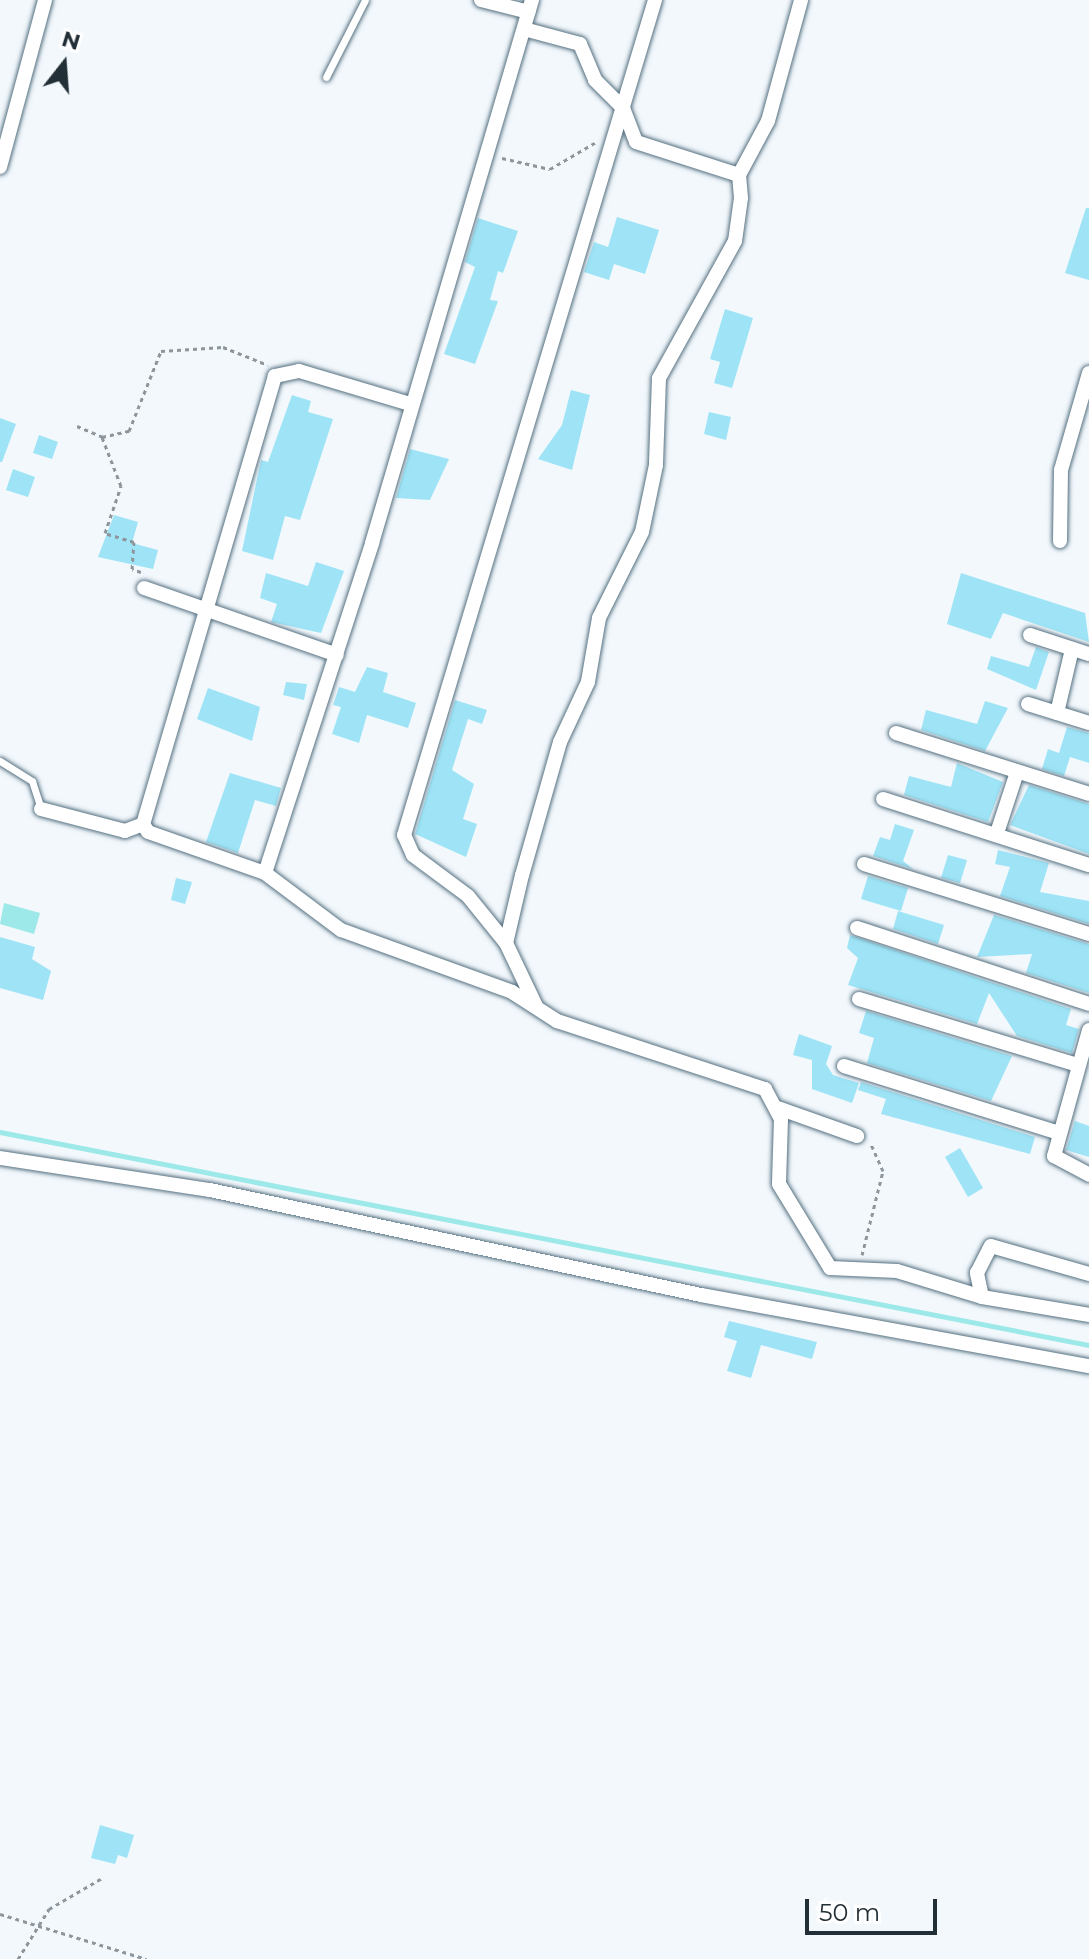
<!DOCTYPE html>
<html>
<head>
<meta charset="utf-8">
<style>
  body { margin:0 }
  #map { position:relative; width:1089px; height:1959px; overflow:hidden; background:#f2f8fc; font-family:Montserrat,sans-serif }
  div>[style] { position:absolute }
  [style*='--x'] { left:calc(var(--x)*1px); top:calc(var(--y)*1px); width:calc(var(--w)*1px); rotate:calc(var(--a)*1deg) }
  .water>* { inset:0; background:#9de8e8 }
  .stream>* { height:5px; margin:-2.5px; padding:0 2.5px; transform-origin:2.5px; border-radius:2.5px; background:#9de8e8 }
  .building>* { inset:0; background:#9ee4f6 }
  .path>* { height:3px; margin-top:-1.5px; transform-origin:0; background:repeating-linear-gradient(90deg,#8d969c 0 4px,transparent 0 8px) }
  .roads { filter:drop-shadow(0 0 2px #557081) drop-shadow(0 0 2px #557081) }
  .service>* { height:7px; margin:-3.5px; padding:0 3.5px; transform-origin:3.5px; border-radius:3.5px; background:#fff }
  .minor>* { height:14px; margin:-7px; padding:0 7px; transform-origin:7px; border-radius:7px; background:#fff }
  span { translate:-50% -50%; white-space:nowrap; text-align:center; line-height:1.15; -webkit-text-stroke:8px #fff; paint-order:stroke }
  .north { position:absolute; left:24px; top:24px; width:80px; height:80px; -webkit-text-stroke:6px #fff; paint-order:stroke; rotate:17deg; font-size:22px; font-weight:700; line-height:32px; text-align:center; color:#232f36 }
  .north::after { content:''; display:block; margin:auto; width:28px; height:36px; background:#232f36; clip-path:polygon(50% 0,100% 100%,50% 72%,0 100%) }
  .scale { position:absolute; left:805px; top:1899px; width:132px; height:36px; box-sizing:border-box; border:4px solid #232f36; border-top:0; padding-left:10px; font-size:24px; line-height:28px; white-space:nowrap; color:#232f36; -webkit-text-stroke:6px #fff; paint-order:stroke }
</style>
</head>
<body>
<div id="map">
  <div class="water">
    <i style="clip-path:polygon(4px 903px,40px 913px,34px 934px,0 924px)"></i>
  </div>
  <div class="stream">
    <i style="--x:0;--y:1132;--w:1110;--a:11.07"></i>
  </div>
  <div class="building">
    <i style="clip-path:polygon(1086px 208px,1089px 208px,1089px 280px,1065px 273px)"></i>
    <i style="clip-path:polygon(617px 217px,659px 230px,645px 274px,614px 264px,609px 280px,584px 272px,594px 242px,608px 247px)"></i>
    <i style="clip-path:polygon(478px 218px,518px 231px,503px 273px,498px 271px,490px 300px,498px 301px,475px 364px,444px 354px,475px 267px,465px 262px)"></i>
    <i style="clip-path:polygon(725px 309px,753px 318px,732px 388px,714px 383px,720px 362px,710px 359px)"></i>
    <i style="clip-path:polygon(571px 390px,590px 395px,572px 470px,538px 459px,562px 425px)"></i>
    <i style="clip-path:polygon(292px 395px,311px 401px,308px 412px,333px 419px,300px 520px,285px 516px,273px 560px,242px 551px,261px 460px,268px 462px)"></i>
    <i style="clip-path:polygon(709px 412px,731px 417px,726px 440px,704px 434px)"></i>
    <i style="clip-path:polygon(0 418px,16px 424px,2px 462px,0 462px)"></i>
    <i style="clip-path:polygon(39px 435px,58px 442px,52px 459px,33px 453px)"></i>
    <i style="clip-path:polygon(410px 449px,449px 459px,430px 500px,396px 498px)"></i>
    <i style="clip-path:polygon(13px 469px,35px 477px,28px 497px,6px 490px)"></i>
    <i style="clip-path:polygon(114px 515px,138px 522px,132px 543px,158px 550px,153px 569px,98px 557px)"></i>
    <i style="clip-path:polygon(316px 562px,344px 571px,321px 633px,271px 622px,277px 604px,260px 598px,266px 573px,308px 586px)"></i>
    <i style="clip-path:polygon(961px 573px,1085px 613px,1089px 642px,1003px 613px,991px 639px,947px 624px)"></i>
    <i style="clip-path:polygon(1036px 647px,1049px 652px,1036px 690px,987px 669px,991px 656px,1029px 667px)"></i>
    <i style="clip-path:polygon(367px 667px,388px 673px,383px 692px,416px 703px,408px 728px,367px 715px,359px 743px,332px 734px,341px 707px,333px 705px,339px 687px,355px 692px)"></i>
    <i style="clip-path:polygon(286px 682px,307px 684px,304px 700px,283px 695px)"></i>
    <i style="clip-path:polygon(208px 688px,260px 707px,252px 741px,197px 719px)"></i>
    <i style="clip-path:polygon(455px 700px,487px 710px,482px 724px,468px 719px,452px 770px,474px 784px,463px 819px,477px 824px,466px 857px,415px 834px)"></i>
    <i style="clip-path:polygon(985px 701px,1008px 708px,985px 751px,921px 730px,926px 710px,977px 724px)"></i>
    <i style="clip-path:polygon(1067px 727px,1089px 733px,1089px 763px,1070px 757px,1064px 776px,1042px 769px,1048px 749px,1059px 753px)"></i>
    <i style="clip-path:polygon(957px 763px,1003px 782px,988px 822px,904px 795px,909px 776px,951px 787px)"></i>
    <i style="clip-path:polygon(230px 773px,281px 788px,276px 806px,255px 800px,238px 853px,206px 842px)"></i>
    <i style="clip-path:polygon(1029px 785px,1089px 804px,1089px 854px,1010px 825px)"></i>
    <i style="clip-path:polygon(895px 824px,914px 830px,903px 861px,913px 869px,873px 856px,880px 837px,890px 840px)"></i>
    <i style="clip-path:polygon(998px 850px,1049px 863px,1040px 892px,1089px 901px,1089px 924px,1000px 896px,1010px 867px,995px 864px)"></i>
    <i style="clip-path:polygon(948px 855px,967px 860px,960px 883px,941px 878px)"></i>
    <i style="clip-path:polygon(868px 876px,908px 888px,901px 911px,861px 899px)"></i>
    <i style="clip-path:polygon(176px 878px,192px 882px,185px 904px,171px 900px)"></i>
    <i style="clip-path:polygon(898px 911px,944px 925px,938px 944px,893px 929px)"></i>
    <i style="clip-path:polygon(994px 915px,1089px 944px,1089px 993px,1026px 973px,1032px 954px,977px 957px)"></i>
    <i style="clip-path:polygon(850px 935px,1071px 1009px,1066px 1025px,1079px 1029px,1072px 1053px,1017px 1036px,989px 993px,977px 1024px,848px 985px,858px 958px,847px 948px)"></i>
    <i style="clip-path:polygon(0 937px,35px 947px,32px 959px,51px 971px,43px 1000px,0 988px)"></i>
    <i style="clip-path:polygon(866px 1011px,1012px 1056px,991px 1101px,867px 1063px,874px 1038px,859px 1033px)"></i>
    <i style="clip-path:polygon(799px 1034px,832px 1046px,826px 1064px,833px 1075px,859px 1083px,852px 1103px,812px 1089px,812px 1060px,793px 1055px)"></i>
    <i style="clip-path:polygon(861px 1082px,1035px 1137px,1030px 1154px,881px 1114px,886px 1099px,858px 1090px)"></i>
    <i style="clip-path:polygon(1075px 1121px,1089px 1126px,1089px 1157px,1066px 1150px)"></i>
    <i style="clip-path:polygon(960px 1148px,983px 1188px,968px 1197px,945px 1157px)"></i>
    <i style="clip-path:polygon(729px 1321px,817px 1342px,812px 1359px,761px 1345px,751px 1378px,727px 1371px,737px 1341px,724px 1337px)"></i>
    <i style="clip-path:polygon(100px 1825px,134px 1835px,127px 1858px,118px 1855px,115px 1864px,91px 1858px)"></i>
  </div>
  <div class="path">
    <i style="--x:502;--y:158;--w:49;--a:12.9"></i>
    <i style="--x:550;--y:169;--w:53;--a:-30.4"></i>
    <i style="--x:77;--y:426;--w:28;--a:23"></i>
    <i style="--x:141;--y:572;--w:9;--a:-162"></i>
    <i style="--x:132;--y:569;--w:27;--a:-86"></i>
    <i style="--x:134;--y:542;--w:30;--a:-163"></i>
    <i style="--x:105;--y:533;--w:50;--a:-71.2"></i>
    <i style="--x:121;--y:486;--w:53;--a:-111.2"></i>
    <i style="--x:102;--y:437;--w:28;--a:-13"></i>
    <i style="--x:129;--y:431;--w:86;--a:-68.2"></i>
    <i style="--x:161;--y:351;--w:62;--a:-3.7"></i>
    <i style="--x:223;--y:347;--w:48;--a:21.8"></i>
    <i style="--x:862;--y:1255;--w:87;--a:-76"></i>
    <i style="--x:883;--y:1171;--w:30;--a:-114"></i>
    <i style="--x:0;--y:1914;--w:153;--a:17.1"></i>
    <i style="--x:18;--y:1959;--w:59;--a:-58.2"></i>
    <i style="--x:49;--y:1909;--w:61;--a:-30.3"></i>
  </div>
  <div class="roads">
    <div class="service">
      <i style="--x:326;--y:77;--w:86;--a:-63.1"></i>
      <i style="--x:0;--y:761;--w:38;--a:32"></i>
      <i style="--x:32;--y:781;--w:29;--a:72"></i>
    </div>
    <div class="minor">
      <i style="--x:481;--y:0;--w:49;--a:14"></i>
      <i style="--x:524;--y:29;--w:58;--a:15"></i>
      <i style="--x:580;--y:44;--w:39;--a:67"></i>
      <i style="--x:595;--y:80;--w:40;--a:45"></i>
      <i style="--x:623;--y:108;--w:36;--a:69"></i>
      <i style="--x:636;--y:142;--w:108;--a:17.8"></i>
      <i style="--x:739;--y:175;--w:23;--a:85"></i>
      <i style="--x:741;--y:198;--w:43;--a:97.9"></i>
      <i style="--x:735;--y:241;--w:157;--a:119"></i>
      <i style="--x:659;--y:378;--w:87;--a:92"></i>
      <i style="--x:656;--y:465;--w:68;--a:101.8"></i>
      <i style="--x:642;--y:532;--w:96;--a:116.6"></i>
      <i style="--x:599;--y:618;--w:65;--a:99.8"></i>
      <i style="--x:588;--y:682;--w:66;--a:115"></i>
      <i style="--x:560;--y:742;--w:138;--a:105.9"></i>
      <i style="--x:522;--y:875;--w:70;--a:103.2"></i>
      <i style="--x:506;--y:943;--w:70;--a:64.5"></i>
      <i style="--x:0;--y:167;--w:173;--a:-74.9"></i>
      <i style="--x:739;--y:175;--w:61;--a:-61.8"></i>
      <i style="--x:768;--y:121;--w:125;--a:-74.7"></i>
      <i style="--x:410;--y:404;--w:116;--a:-163.4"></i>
      <i style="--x:299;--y:371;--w:25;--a:168"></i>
      <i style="--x:275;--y:376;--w:467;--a:106.4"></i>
      <i style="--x:143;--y:824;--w:9;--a:58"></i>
      <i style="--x:148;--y:832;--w:124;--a:19.3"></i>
      <i style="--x:265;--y:873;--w:95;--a:36.9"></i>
      <i style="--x:341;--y:930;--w:182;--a:19.9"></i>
      <i style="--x:512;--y:992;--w:54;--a:32.8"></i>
      <i style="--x:557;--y:1021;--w:219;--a:18.1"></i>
      <i style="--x:765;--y:1089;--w:34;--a:62"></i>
      <i style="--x:781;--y:1119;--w:65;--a:91.8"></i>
      <i style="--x:779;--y:1184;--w:98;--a:58.7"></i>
      <i style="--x:830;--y:1268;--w:67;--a:2.6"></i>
      <i style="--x:897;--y:1271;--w:89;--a:17"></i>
      <i style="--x:982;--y:1297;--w:109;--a:9.5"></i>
      <i style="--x:1060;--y:541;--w:71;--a:-89.2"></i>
      <i style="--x:1061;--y:470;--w:101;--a:-73.9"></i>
      <i style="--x:144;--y:588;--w:204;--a:19.1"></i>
      <i style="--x:1030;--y:635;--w:62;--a:17.9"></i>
      <i style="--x:1028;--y:704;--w:64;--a:17.3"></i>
      <i style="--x:1057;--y:713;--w:66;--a:-76.8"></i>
      <i style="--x:896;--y:733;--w:202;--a:17.5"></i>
      <i style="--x:883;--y:799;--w:216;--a:17.8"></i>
      <i style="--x:41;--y:809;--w:87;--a:14.7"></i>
      <i style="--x:125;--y:831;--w:19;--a:-21"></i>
      <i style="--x:997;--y:833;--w:64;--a:-71.8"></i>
      <i style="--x:864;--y:864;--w:236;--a:17.3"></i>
      <i style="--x:265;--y:873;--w:347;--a:-72"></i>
      <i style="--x:372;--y:543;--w:566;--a:-73.58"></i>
      <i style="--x:857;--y:928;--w:244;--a:18.1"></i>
      <i style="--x:506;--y:943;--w:60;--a:-129"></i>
      <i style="--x:468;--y:896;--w:69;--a:-143.3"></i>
      <i style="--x:413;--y:855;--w:22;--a:-114"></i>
      <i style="--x:404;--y:835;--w:872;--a:-73.27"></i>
      <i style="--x:859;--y:999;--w:228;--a:16.8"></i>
      <i style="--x:1089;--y:1030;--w:131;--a:105.5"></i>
      <i style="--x:1054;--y:1156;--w:40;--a:28"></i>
      <i style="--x:844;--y:1066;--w:222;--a:17.3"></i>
      <i style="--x:778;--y:1108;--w:84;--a:19.5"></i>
      <i style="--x:0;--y:1158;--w:212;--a:8.7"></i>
      <i style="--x:210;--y:1190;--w:502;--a:12.07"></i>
      <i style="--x:701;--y:1295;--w:394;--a:10.4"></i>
      <i style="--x:982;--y:1297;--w:25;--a:-102"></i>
      <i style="--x:977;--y:1273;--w:30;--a:-63"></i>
      <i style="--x:991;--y:1246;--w:102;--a:15.9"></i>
    </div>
  </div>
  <div class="north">N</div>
  <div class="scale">50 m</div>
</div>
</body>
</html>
